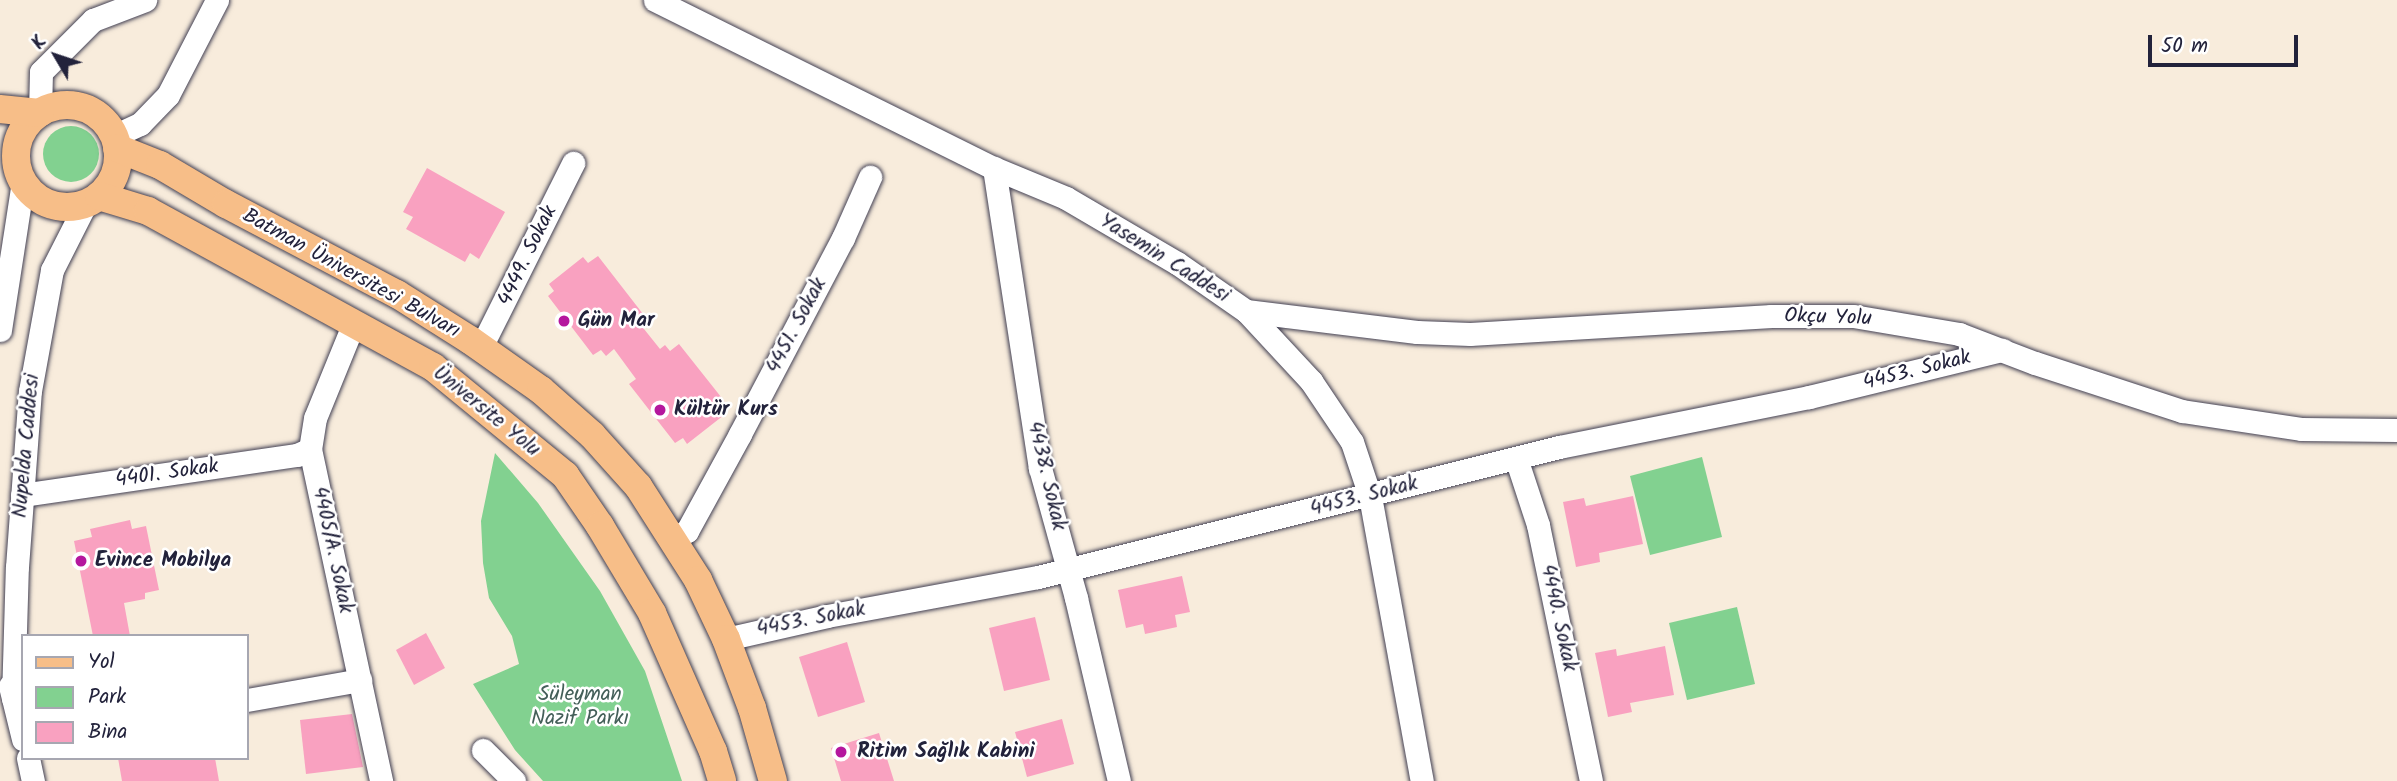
<!DOCTYPE html>
<html>
<head>
<meta charset="utf-8">
<style>
  body { margin:0 }
  #map { position:relative; width:2397px; height:781px; overflow:hidden; background:#f8ecdc; font-family:Kalam,sans-serif }
  div>[style] { position:absolute }
  [style*='--x'] { left:calc(var(--x)*1px); top:calc(var(--y)*1px); width:calc(var(--w)*1px); rotate:calc(var(--a)*1deg) }
  .green>* { inset:0; background:#82d190 }
  .round { border-radius:50% }
  .building>* { inset:0; background:#f9a1c0 }
  .roads { filter:drop-shadow(0 0 2px #424053) drop-shadow(0 0 2px #424053) }
  .minor>* { height:23px; margin:-11.5px; padding:0 11.5px; transform-origin:11.5px; border-radius:11.5px; background:#fff }
  .major>* { height:28px; margin:-14px; padding:0 14px; transform-origin:14px; border-radius:14px; background:#f7be88 }
  .major>.ring { margin:-14px; padding:0; box-sizing:content-box; background:none; border:28px solid #f7be88; border-radius:50% }
  .dots>* { width:19px; height:19px; translate:-50% -50%; box-sizing:border-box; border:4px solid #fff; border-radius:50% }
  span { translate:-50% -50%; white-space:nowrap; text-align:center; line-height:1.15; -webkit-text-stroke:5px #fff; paint-order:stroke }
  .street-label { font-size:21px; color:#22223b }
  .poi-label { font-size:21px; color:#22223b; font-weight:700 }
  .left { translate:0 -50%; text-align:left }
  .park-label { font-size:21px; color:#445f59 }
  .legend { position:absolute; left:21px; top:634px; width:228px; height:126px; box-sizing:border-box; background:#fff; border:2px solid #a7a7b1; margin:0; padding:9px 12px; list-style:none; font-size:21px; color:#22223b }
  .legend li { display:flex; align-items:center; gap:14px; height:35px }
  .legend b { width:35px; border:2px solid #a7a7b1 }
  .north { position:absolute; left:21px; top:21px; width:70px; height:70px; -webkit-text-stroke:5px #fff; paint-order:stroke; rotate:309deg; font-size:19px; font-weight:700; line-height:28px; text-align:center; color:#22223b }
  .north::after { content:''; display:block; margin:auto; width:24px; height:32px; background:#22223b; clip-path:polygon(50% 0,100% 100%,50% 72%,0 100%) }
  .scale { position:absolute; left:2148px; top:35px; width:150px; height:32px; box-sizing:border-box; border:4px solid #22223b; border-top:0; padding-left:9px; font-size:21px; line-height:24px; white-space:nowrap; color:#22223b; -webkit-text-stroke:5px #fff; paint-order:stroke }
</style>
</head>
<body>
<div id="map">
  <div class="green">
    <i class="round" style="left:43px;top:126px;width:56px;height:56px"></i>
    <i style="clip-path:polygon(495px 453px,538px 503px,600px 591px,645px 671px,682px 781px,543px 781px,515px 750px,473px 684px,519px 664px,512px 636px,489px 598px,483px 563px,481px 521px)"></i>
    <i style="clip-path:polygon(1702px 457px,1722px 537px,1650px 555px,1630px 476px)"></i>
    <i style="clip-path:polygon(1737px 607px,1755px 684px,1687px 700px,1669px 623px)"></i>
  </div>
  <div class="building">
    <i style="clip-path:polygon(427px 168px,505px 212px,479px 259px,470px 253px,465px 262px,406px 229px,413px 217px,403px 212px)"></i>
    <i style="clip-path:polygon(598px 256px,643px 314px,636px 319px,660px 349px,665px 345px,670px 351px,679px 344px,725px 402px,718px 407px,724px 415px,687px 444px,683px 438px,675px 443px,629px 384px,636px 379px,614px 349px,606px 356px,601px 350px,593px 355px,548px 296px,554px 291px,549px 284px,583px 257px,588px 263px)"></i>
    <i style="clip-path:polygon(1633px 496px,1643px 544px,1599px 553px,1600px 562px,1576px 567px,1563px 502px,1584px 498px,1586px 506px)"></i>
    <i style="clip-path:polygon(130px 520px,132px 529px,146px 526px,159px 590px,145px 593px,145px 599px,124px 603px,130px 636px,93px 636px,74px 541px,92px 537px,90px 529px)"></i>
    <i style="clip-path:polygon(1182px 576px,1190px 612px,1175px 615px,1177px 627px,1145px 634px,1143px 624px,1126px 628px,1118px 590px)"></i>
    <i style="clip-path:polygon(1035px 617px,1050px 680px,1004px 691px,989px 628px)"></i>
    <i style="clip-path:polygon(426px 633px,445px 668px,414px 685px,396px 650px)"></i>
    <i style="clip-path:polygon(847px 642px,865px 702px,818px 717px,799px 657px)"></i>
    <i style="clip-path:polygon(1665px 646px,1674px 695px,1630px 703px,1632px 712px,1608px 717px,1595px 653px,1616px 649px,1617px 656px)"></i>
    <i style="clip-path:polygon(352px 714px,363px 767px,306px 774px,300px 720px)"></i>
    <i style="clip-path:polygon(1062px 719px,1074px 764px,1027px 777px,1015px 732px)"></i>
    <i style="clip-path:polygon(879px 733px,894px 781px,841px 781px,831px 748px)"></i>
    <i style="clip-path:polygon(118px 758px,215px 758px,219px 781px,122px 781px)"></i>
  </div>
  <div class="roads">
    <div class="minor">
      <i style="--x:655;--y:0;--w:378;--a:26.4"></i>
      <i style="--x:994;--y:168;--w:78;--a:22.6"></i>
      <i style="--x:1066;--y:198;--w:129;--a:30.4"></i>
      <i style="--x:1177;--y:263;--w:84;--a:34.8"></i>
      <i style="--x:1246;--y:311;--w:96;--a:47.1"></i>
      <i style="--x:1311;--y:381;--w:73;--a:56.1"></i>
      <i style="--x:1352;--y:442;--w:57;--a:71.6"></i>
      <i style="--x:1370;--y:496;--w:290;--a:79.7"></i>
      <i style="--x:40;--y:113;--w:41;--a:-88.6"></i>
      <i style="--x:41;--y:72;--w:74;--a:-45"></i>
      <i style="--x:93;--y:20;--w:56;--a:-21"></i>
      <i style="--x:114;--y:136;--w:29;--a:-25"></i>
      <i style="--x:140;--y:124;--w:40;--a:-46"></i>
      <i style="--x:168;--y:95;--w:107;--a:-62.7"></i>
      <i style="--x:994;--y:168;--w:304;--a:81.3"></i>
      <i style="--x:1040;--y:468;--w:135;--a:74.5"></i>
      <i style="--x:1076;--y:598;--w:188;--a:76.8"></i>
      <i style="--x:1246;--y:311;--w:172;--a:7"></i>
      <i style="--x:1417;--y:332;--w:53;--a:2.2"></i>
      <i style="--x:1470;--y:334;--w:302;--a:-3.4"></i>
      <i style="--x:1771;--y:316;--w:82;--a:0"></i>
      <i style="--x:1853;--y:316;--w:108;--a:9.6"></i>
      <i style="--x:1959;--y:334;--w:81;--a:20.9"></i>
      <i style="--x:2035;--y:363;--w:155;--a:18.1"></i>
      <i style="--x:2182;--y:411;--w:120;--a:8.6"></i>
      <i style="--x:2301;--y:429;--w:96;--a:0.6"></i>
      <i style="--x:353;--y:325;--w:100;--a:112.2"></i>
      <i style="--x:315;--y:418;--w:31;--a:99"></i>
      <i style="--x:310;--y:449;--w:340;--a:77.9"></i>
      <i style="--x:0;--y:330;--w:151;--a:-81.2"></i>
      <i style="--x:481;--y:347;--w:206;--a:-63.4"></i>
      <i style="--x:1516;--y:458;--w:71;--a:71.8"></i>
      <i style="--x:1538;--y:525;--w:261;--a:78.3"></i>
      <i style="--x:22;--y:495;--w:278;--a:-8.3"></i>
      <i style="--x:297;--y:455;--w:14;--a:-25"></i>
      <i style="--x:672;--y:539;--w:17;--a:-28"></i>
      <i style="--x:687;--y:531;--w:111;--a:-61.3"></i>
      <i style="--x:740;--y:434;--w:221;--a:-62.3"></i>
      <i style="--x:843;--y:238;--w:67;--a:-66.1"></i>
      <i style="--x:726;--y:639;--w:104;--a:-12.8"></i>
      <i style="--x:827;--y:616;--w:215;--a:-10.5"></i>
      <i style="--x:1038;--y:577;--w:537;--a:-14.01"></i>
      <i style="--x:1559;--y:447;--w:255;--a:-11.3"></i>
      <i style="--x:1809;--y:397;--w:199;--a:-13.7"></i>
      <i style="--x:10;--y:686;--w:55;--a:76.2"></i>
      <i style="--x:13;--y:698;--w:131;--a:-88.3"></i>
      <i style="--x:17;--y:567;--w:176;--a:-85.8"></i>
      <i style="--x:30;--y:391;--w:123;--a:-79.7"></i>
      <i style="--x:52;--y:270;--w:75;--a:-63.1"></i>
      <i style="--x:247;--y:700;--w:115;--a:-10"></i>
      <i style="--x:483;--y:750;--w:44;--a:45"></i>
      <i style="--x:28;--y:758;--w:24;--a:78"></i>
    </div>
    <div class="major">
      <i class="ring" style="left:16px;top:105px;width:74px;height:74px"></i>
      <i style="--x:0;--y:109;--w:40;--a:5.7"></i>
      <i style="--x:117;--y:148;--w:46;--a:21.6"></i>
      <i style="--x:160;--y:165;--w:77;--a:30.6"></i>
      <i style="--x:226;--y:204;--w:193;--a:27.8"></i>
      <i style="--x:397;--y:294;--w:86;--a:32.2"></i>
      <i style="--x:470;--y:340;--w:87;--a:35.2"></i>
      <i style="--x:541;--y:390;--w:68;--a:41.4"></i>
      <i style="--x:592;--y:435;--w:69;--a:48"></i>
      <i style="--x:638;--y:486;--w:112;--a:57.4"></i>
      <i style="--x:698;--y:580;--w:65;--a:64.6"></i>
      <i style="--x:726;--y:639;--w:74;--a:69.4"></i>
      <i style="--x:752;--y:708;--w:76;--a:74"></i>
      <i style="--x:99;--y:196;--w:51;--a:17"></i>
      <i style="--x:148;--y:211;--w:325;--a:28.7"></i>
      <i style="--x:433;--y:367;--w:171;--a:39.3"></i>
      <i style="--x:565;--y:475;--w:62;--a:55.5"></i>
      <i style="--x:600;--y:526;--w:101;--a:59.1"></i>
      <i style="--x:652;--y:613;--w:151;--a:66.2"></i>
      <i style="--x:713;--y:751;--w:31;--a:73"></i>
    </div>
  </div>
  <div class="dots">
    <i style="left:564px;top:321px;background:#b5179e"></i>
    <i style="left:660px;top:410px;background:#b5179e"></i>
    <i style="left:81px;top:561px;background:#b5179e"></i>
    <i style="left:841px;top:752px;background:#b5179e"></i>
  </div>
  <div class="street-label">
    <span style="left:528px;top:256px;rotate:-64deg">4449. Sokak</span>
    <span style="left:1164px;top:259px;rotate:32deg">Yasemin Caddesi</span>
    <span style="left:351px;top:274px;rotate:29deg">Batman Üniversitesi Bulvarı</span>
    <span style="left:1828px;top:318px;rotate:2deg">Okçu Yolu</span>
    <span style="left:797px;top:326px;rotate:-62deg">4451. Sokak</span>
    <span style="left:1917px;top:371px;rotate:-14deg">4453. Sokak</span>
    <span style="left:486px;top:412px;rotate:39deg">Üniversite Yolu</span>
    <span style="left:27px;top:446px;rotate:-85deg">Nupelda Caddesi</span>
    <span style="left:167px;top:474px;rotate:-8deg">4401. Sokak</span>
    <span style="left:1046px;top:476px;rotate:77deg">4438. Sokak</span>
    <span style="left:1364px;top:497px;rotate:-14deg">4453. Sokak</span>
    <span style="left:332px;top:550px;rotate:78deg">4405/A. Sokak</span>
    <span style="left:1558px;top:618px;rotate:78deg">4440. Sokak</span>
    <span style="left:811px;top:620px;rotate:-11deg">4453. Sokak</span>
  </div>
  <div class="poi-label">
    <span class="left" style="left:578px;top:321px">Gün Mar</span>
    <span class="left" style="left:674px;top:410px">Kültür Kurs</span>
    <span class="left" style="left:95px;top:561px">Evince Mobilya</span>
    <span class="left" style="left:857px;top:752px">Ritim Sağlık Kabini</span>
  </div>
  <div class="park-label">
    <span style="left:580px;top:707px">Süleyman<br>Nazif Parkı</span>
  </div>
  <ul class="legend">
  <li><b style="height:9px;background:#f7be88"></b>Yol</li>
  <li><b style="height:19px;background:#82d190"></b>Park</li>
  <li><b style="height:19px;background:#f9a1c0"></b>Bina</li>
  </ul>
  <div class="north">K</div>
  <div class="scale">50 m</div>
</div>
</body>
</html>
